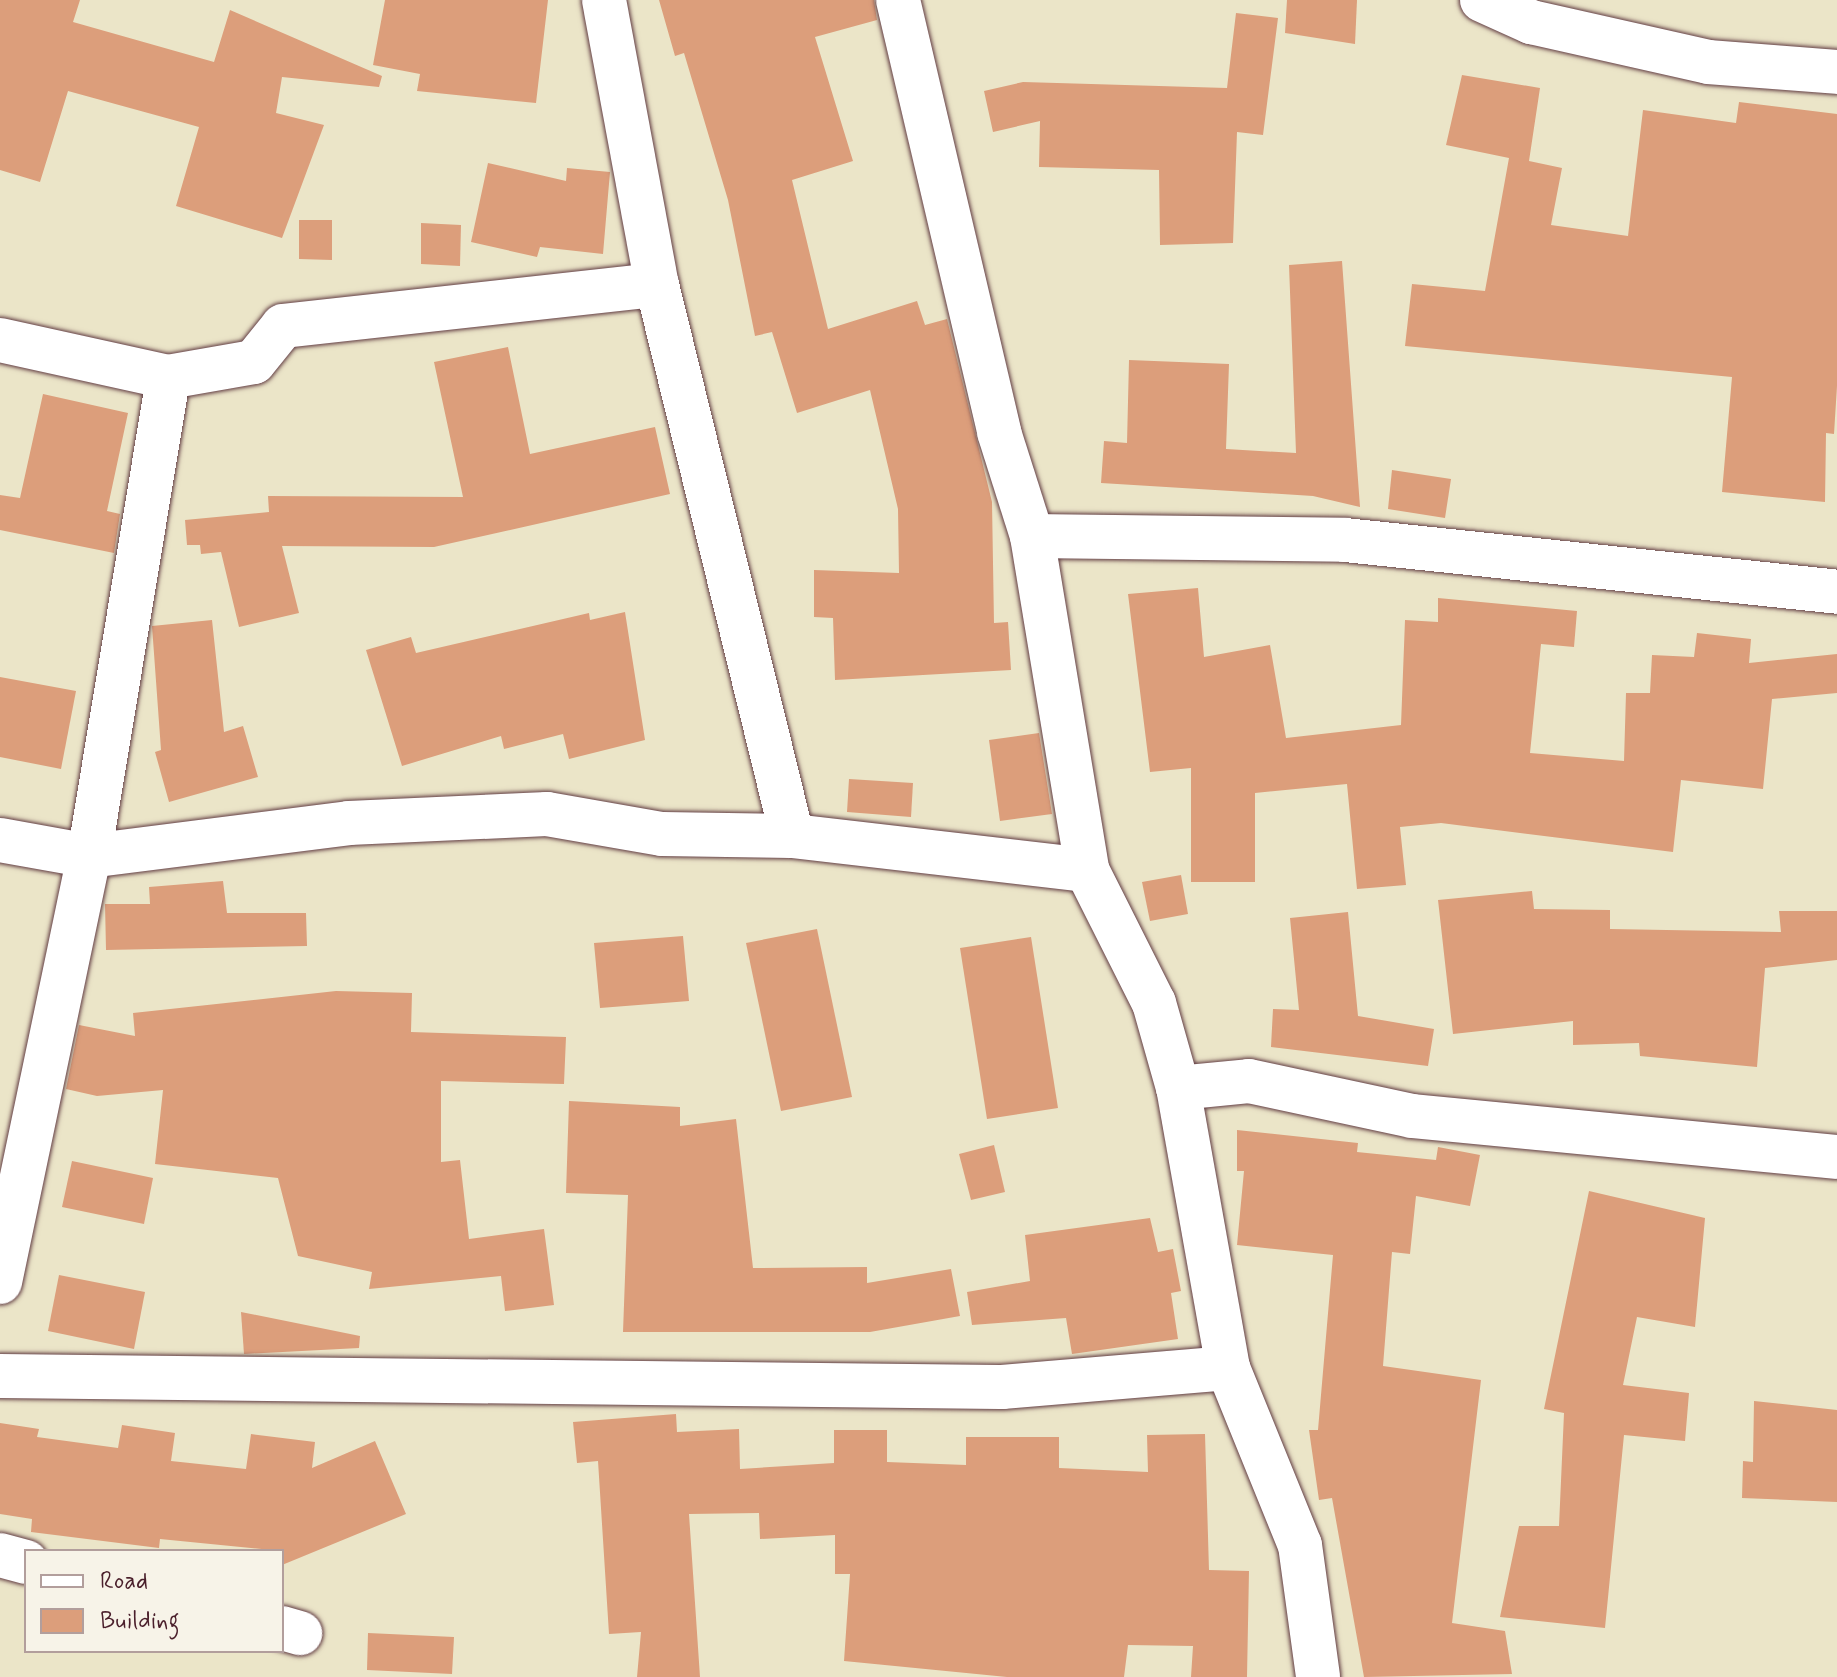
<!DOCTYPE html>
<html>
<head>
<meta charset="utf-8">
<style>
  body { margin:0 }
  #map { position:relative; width:1837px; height:1677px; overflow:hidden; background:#ebe5c8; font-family:Mynerve,sans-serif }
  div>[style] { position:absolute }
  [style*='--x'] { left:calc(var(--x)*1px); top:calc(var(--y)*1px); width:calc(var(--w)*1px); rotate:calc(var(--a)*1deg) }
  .building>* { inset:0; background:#dc9e7b }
  .roads { filter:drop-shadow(0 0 2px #623d43) drop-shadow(0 0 2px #623d43) }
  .minor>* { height:44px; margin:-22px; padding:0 22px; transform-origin:22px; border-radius:22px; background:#fff }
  span { translate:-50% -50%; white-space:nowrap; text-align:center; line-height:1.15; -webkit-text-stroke:6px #f7f3e8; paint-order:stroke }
  .legend { position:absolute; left:24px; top:1549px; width:260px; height:104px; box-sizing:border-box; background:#f7f3e8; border:2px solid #b29e9c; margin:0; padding:10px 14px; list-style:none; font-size:24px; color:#4a1f2b }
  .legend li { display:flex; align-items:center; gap:16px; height:40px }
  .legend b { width:40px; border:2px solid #b29e9c }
</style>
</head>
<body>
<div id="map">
  <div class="building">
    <i style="clip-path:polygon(0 0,80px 0,73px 22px,214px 62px,230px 10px,382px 76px,379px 87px,282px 77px,276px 113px,324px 125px,282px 238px,176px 206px,199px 127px,68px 91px,40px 182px,0 170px)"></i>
    <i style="clip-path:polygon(385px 0,548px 0,536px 103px,417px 91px,420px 74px,373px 65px)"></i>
    <i style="clip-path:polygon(659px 0,874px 0,877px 20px,815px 37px,853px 161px,792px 180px,828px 329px,917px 301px,925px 325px,947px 319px,992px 502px,994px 623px,1008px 622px,1011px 670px,835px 680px,833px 618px,814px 617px,814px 570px,899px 573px,898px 509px,870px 390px,797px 413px,772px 332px,755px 336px,728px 200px,684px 53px,675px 56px)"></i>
    <i style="clip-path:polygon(1287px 0,1357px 0,1355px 44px,1285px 33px)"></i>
    <i style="clip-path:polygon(1236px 13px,1278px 18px,1263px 135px,1237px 132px,1233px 243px,1160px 245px,1159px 170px,1039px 167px,1040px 121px,993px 132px,984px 91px,1023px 82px,1227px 88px)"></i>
    <i style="clip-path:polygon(1462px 75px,1540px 88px,1529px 161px,1562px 168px,1551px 225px,1628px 236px,1643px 110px,1736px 123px,1739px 102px,1837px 114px,1837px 386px,1834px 434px,1826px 433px,1825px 502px,1722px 492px,1732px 377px,1405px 346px,1412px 284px,1485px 291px,1509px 158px,1446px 145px)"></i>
    <i style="clip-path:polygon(488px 163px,566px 181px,567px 168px,610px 172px,603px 254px,540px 247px,537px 257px,471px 242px)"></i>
    <i style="clip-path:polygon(299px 220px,332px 220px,332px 260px,299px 259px)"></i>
    <i style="clip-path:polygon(421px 223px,461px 225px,460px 266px,421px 264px)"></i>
    <i style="clip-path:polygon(1342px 261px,1360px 507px,1313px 496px,1101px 483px,1104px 441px,1127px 443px,1129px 360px,1229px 364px,1226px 449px,1296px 453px,1289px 265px)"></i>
    <i style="clip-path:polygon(508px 347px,530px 454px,655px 427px,670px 494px,434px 547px,282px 546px,299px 613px,239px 627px,221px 552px,201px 554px,200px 545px,187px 545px,185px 520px,269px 512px,268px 496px,463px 497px,434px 362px)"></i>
    <i style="clip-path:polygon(43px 394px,128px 413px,107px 511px,120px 514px,114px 553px,0 530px,0 495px,20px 498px)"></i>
    <i style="clip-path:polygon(1392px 470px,1451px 479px,1445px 518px,1388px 509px)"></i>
    <i style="clip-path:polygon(1198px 588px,1204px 657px,1270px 645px,1286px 738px,1401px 725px,1405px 620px,1438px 622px,1438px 598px,1577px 611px,1574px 647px,1541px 644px,1530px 753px,1624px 761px,1626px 693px,1650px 693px,1652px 655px,1694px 657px,1697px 633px,1751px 639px,1749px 663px,1837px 654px,1837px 693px,1772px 699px,1763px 789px,1681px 780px,1673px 852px,1441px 823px,1400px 827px,1406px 885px,1357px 889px,1347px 784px,1255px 793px,1255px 882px,1191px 882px,1191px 768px,1150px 772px,1128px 594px)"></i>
    <i style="clip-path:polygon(625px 612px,645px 740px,569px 759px,563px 734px,504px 749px,501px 736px,402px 766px,366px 650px,411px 637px,416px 653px,589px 613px,590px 620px)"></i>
    <i style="clip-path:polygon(212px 620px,224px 732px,243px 726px,258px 777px,169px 802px,155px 752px,161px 750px,152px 626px)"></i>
    <i style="clip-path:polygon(0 677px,76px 691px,61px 769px,0 757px)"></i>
    <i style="clip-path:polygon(1039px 733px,1052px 814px,1000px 821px,989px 740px)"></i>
    <i style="clip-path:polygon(849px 779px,913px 783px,911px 817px,847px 812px)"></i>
    <i style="clip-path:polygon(1181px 875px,1188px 914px,1150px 921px,1142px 882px)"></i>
    <i style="clip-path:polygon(223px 881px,227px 913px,306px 913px,307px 946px,106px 950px,105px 904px,150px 904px,149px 887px)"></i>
    <i style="clip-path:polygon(1532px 891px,1534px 909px,1610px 910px,1610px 929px,1781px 932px,1779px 911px,1837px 911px,1837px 960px,1765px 968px,1757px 1067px,1640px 1056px,1639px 1043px,1573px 1045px,1573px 1021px,1453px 1034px,1438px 900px)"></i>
    <i style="clip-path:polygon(1348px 912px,1358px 1016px,1434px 1029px,1428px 1066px,1271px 1047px,1273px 1009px,1299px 1010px,1290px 918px)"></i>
    <i style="clip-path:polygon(817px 929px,852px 1097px,781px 1111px,746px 943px)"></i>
    <i style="clip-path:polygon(683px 936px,689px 1001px,600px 1008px,594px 943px)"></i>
    <i style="clip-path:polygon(1031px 937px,1058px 1108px,987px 1119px,960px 948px)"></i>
    <i style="clip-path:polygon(336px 991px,412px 993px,411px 1032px,566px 1037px,564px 1084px,441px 1081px,441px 1162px,460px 1160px,469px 1239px,544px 1229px,554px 1305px,505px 1311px,501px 1276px,369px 1289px,372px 1272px,298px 1256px,278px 1178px,155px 1164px,163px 1090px,97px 1096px,66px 1089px,79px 1025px,135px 1036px,133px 1013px)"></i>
    <i style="clip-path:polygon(569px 1101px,680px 1107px,680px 1126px,736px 1119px,753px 1268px,867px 1267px,867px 1283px,951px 1269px,960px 1316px,870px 1332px,623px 1332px,628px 1195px,566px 1193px)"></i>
    <i style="clip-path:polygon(1237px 1130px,1358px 1143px,1357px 1152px,1436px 1160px,1438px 1147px,1480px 1155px,1470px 1206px,1416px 1196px,1410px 1254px,1392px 1252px,1383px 1366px,1481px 1380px,1452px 1623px,1505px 1631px,1512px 1674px,1364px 1677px,1332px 1498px,1319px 1500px,1309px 1430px,1318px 1430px,1333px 1255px,1237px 1245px,1244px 1171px,1237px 1171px)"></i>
    <i style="clip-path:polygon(994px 1145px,1005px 1192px,971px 1200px,959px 1154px)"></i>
    <i style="clip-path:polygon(72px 1161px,153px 1178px,144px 1224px,62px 1207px)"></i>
    <i style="clip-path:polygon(1589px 1191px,1705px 1218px,1695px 1327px,1637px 1317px,1623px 1385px,1689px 1393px,1685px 1441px,1624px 1435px,1605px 1628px,1500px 1617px,1519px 1526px,1559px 1526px,1564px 1413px,1544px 1409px)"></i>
    <i style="clip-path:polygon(1150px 1218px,1158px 1252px,1173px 1249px,1181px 1291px,1171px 1293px,1178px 1339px,1072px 1354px,1066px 1318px,972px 1325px,967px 1292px,1030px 1281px,1025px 1235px)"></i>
    <i style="clip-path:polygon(59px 1275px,145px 1292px,134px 1349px,48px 1331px)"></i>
    <i style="clip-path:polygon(241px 1312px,360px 1336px,359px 1348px,244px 1354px)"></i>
    <i style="clip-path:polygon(1754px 1401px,1837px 1410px,1837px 1502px,1742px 1498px,1743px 1461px,1753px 1462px)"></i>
    <i style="clip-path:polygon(676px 1414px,677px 1432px,739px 1429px,740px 1469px,834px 1463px,834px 1430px,887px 1430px,887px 1462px,966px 1465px,966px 1437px,1059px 1437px,1059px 1468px,1148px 1472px,1147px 1435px,1205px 1434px,1209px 1570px,1249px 1571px,1247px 1677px,1191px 1677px,1193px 1646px,1128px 1645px,1124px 1677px,1007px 1677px,844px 1661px,850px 1574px,835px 1574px,835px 1535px,760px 1539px,759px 1513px,689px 1514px,700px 1677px,637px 1677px,641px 1632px,609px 1634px,598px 1461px,577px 1463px,573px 1422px)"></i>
    <i style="clip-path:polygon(0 1423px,39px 1429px,37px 1437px,118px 1448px,122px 1425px,175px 1433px,171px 1461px,246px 1469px,251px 1434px,315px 1442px,312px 1468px,375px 1441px,406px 1514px,282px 1565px,282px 1551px,160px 1539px,159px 1548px,31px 1532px,32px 1519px,0 1514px)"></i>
    <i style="clip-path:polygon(368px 1633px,454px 1637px,452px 1674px,367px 1670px)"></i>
  </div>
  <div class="roads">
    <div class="minor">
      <i style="--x:604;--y:0;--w:290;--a:79.5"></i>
      <i style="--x:657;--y:285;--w:567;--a:76.23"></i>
      <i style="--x:898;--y:0;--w:444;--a:76.8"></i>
      <i style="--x:999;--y:432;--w:109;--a:72.4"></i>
      <i style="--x:1032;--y:536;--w:313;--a:0.7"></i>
      <i style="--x:1345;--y:540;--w:495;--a:6"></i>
      <i style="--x:1482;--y:0;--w:54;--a:24.2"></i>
      <i style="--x:1531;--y:22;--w:181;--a:12.7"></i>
      <i style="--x:1708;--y:62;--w:129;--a:4.4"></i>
      <i style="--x:0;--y:340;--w:172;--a:12.4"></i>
      <i style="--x:168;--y:377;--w:87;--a:-9.9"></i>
      <i style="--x:254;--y:362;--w:46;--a:-51.1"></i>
      <i style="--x:283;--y:326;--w:376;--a:-6.3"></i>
      <i style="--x:1032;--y:536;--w:338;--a:80.6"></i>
      <i style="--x:1087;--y:870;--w:149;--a:63.3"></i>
      <i style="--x:1154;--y:1003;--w:88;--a:74.2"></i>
      <i style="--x:1178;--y:1088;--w:71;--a:-5.6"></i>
      <i style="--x:1249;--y:1081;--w:167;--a:12.1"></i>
      <i style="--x:1412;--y:1116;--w:427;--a:5.5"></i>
      <i style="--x:0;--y:840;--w:90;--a:10.2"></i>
      <i style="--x:89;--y:856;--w:262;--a:-7.2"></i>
      <i style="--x:349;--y:823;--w:198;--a:-2.6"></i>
      <i style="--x:547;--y:814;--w:117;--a:9.9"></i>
      <i style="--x:662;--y:834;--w:130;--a:0.9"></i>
      <i style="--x:792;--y:836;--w:297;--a:6.6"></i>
      <i style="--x:0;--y:1282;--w:435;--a:-78.2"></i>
      <i style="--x:89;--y:856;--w:485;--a:-80.6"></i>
      <i style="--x:1228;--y:1368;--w:191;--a:67.9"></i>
      <i style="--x:1300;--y:1545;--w:133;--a:82.2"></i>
      <i style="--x:0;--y:1376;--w:1002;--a:0.63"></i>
      <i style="--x:1002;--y:1387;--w:227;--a:-4.8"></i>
      <i style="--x:1228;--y:1368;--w:284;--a:-100.1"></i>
      <i style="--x:0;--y:1555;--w:27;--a:15"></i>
      <i style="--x:282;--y:1628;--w:19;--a:16"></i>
    </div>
  </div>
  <ul class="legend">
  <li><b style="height:10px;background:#fff"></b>Road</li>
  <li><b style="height:22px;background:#dc9e7b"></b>Building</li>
  </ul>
</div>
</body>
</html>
